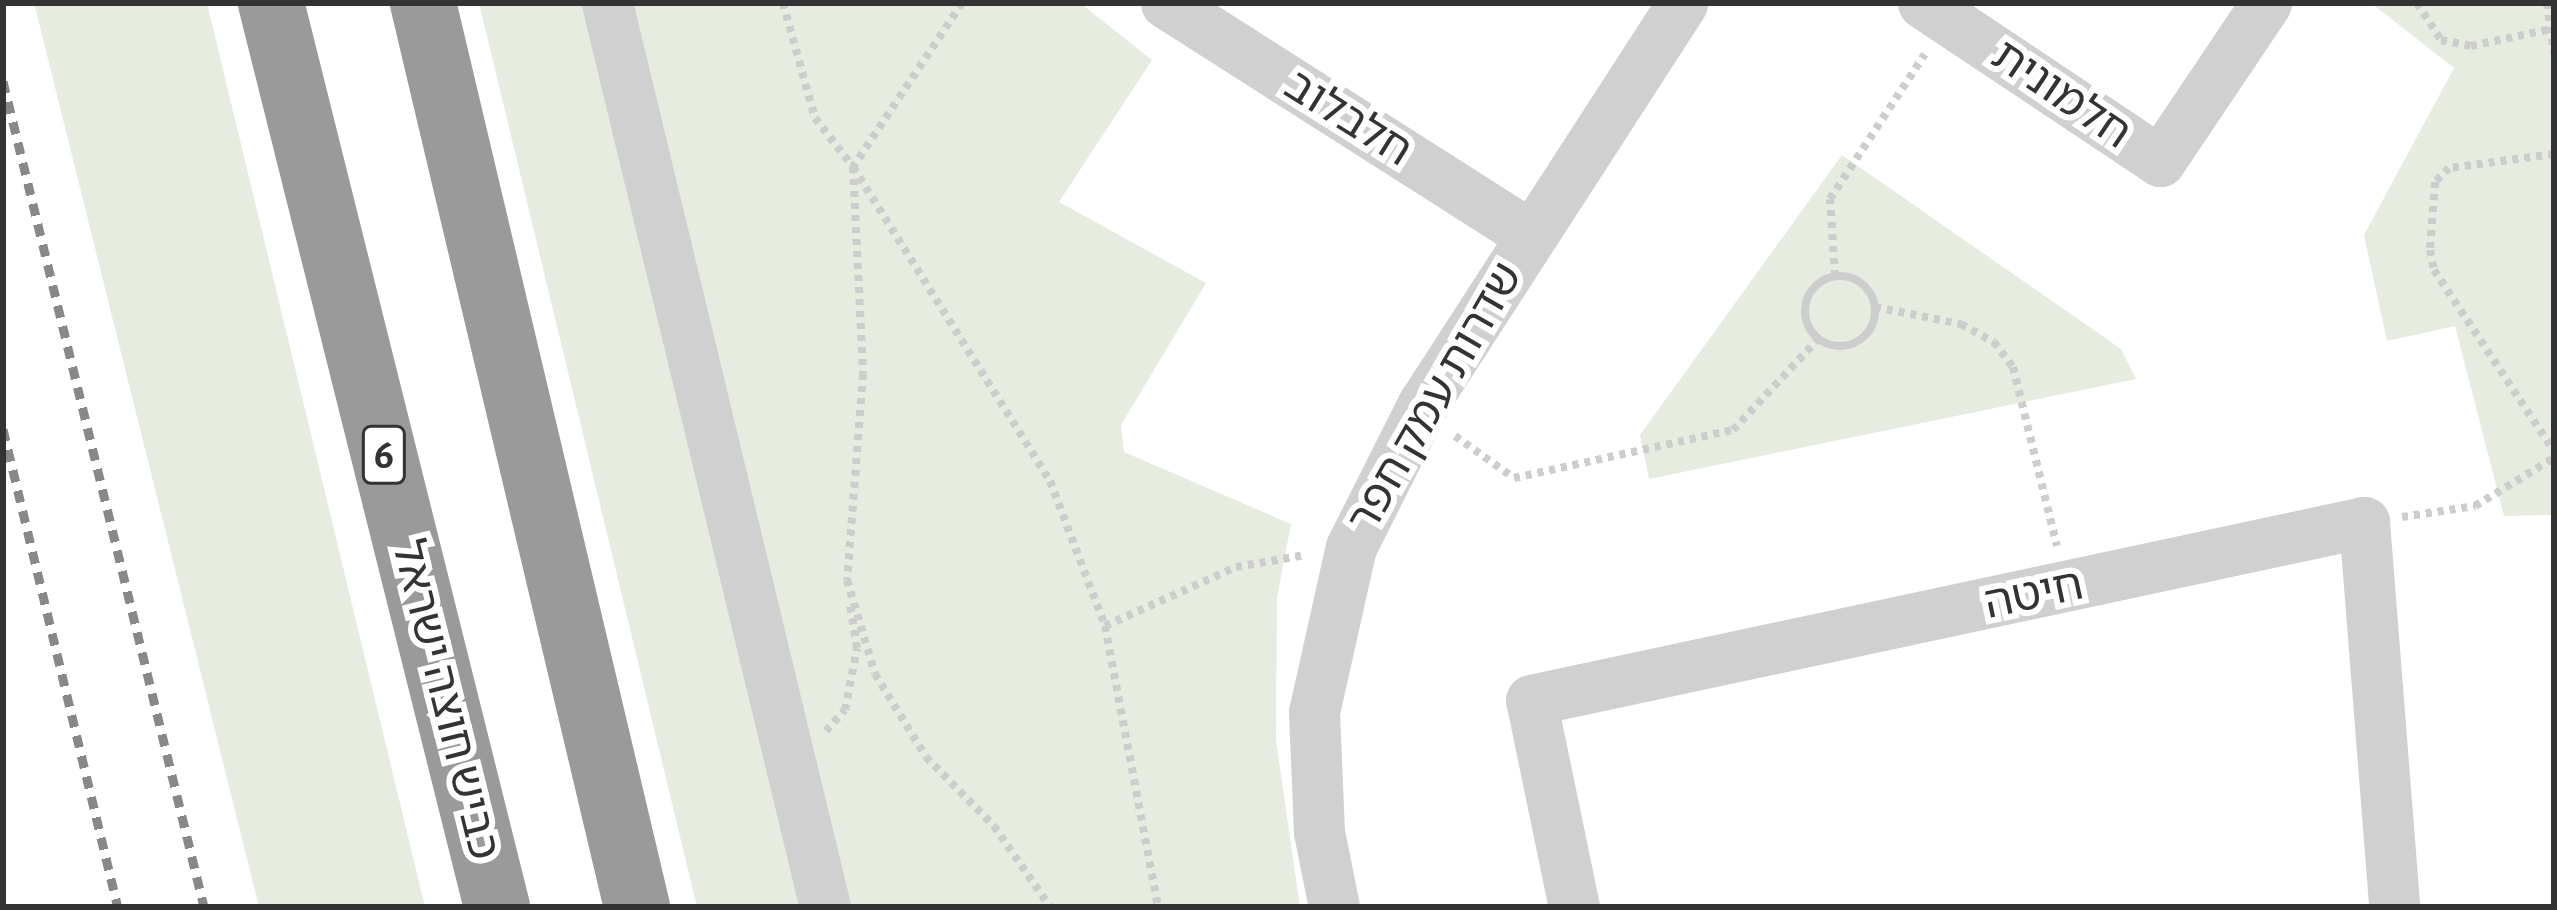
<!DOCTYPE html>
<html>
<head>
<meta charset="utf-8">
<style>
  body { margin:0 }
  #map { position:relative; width:2557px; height:910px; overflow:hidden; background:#fff; font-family:"Alegreya Sans","Noto Sans Hebrew",sans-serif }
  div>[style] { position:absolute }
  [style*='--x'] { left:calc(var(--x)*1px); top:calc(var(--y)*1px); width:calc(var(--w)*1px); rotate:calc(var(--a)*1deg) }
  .green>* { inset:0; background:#e6ecdf }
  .path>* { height:8px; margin-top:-4px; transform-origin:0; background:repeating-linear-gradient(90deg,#cdcdcd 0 6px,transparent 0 12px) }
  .path>.ring { margin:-4px; padding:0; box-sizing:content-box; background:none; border:8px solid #cdcdcd; border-radius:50% }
  .minor>* { height:51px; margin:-25.5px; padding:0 25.5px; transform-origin:25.5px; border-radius:25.5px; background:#d0d0d0 }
  .highway>* { height:66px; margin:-33px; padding:0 33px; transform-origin:33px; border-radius:33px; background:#9a9a9a }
  .rail>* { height:9px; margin-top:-4.5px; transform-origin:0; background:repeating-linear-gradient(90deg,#888 0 12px,transparent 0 21px) }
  span { translate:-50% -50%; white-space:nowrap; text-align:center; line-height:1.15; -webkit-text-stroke:12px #fff; paint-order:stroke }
  .shield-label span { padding:3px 9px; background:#fff; border:3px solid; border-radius:9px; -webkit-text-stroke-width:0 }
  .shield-label { font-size:42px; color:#333; font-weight:700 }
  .street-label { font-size:45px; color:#333 }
  .frame { position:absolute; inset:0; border:6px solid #333; pointer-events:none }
</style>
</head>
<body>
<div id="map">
  <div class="green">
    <i style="clip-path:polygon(34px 3px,207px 3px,425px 907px,259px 907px)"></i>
    <i style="clip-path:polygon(479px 3px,605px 3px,825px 907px,697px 907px)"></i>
    <i style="clip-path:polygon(626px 3px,1080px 3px,1152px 60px,1059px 202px,1206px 283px,1121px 425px,1124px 452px,1291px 524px,1277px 597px,1276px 740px,1300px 907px,845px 907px)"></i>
    <i style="clip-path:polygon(2371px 3px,2554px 3px,2554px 515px,2504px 516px,2455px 326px,2387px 341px,2364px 235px,2454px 68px)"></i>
    <i style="clip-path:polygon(1842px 155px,2121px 349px,2136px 379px,1649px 479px,1640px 435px)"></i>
  </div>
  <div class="path">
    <i style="--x:783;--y:3;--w:119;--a:74.5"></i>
    <i style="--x:815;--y:118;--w:62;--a:52.2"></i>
    <i style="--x:853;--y:167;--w:207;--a:87.2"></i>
    <i style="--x:863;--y:374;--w:207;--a:94.4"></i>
    <i style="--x:847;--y:580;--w:98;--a:73.4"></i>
    <i style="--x:875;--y:674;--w:97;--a:58.4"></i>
    <i style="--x:926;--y:757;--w:97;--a:45.4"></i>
    <i style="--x:994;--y:826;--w:98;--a:55.3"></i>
    <i style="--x:962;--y:3;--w:197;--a:123.6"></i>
    <i style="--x:853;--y:167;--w:371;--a:57.9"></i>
    <i style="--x:1050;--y:481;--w:155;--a:69.2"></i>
    <i style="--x:1105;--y:626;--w:286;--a:79.3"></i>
    <i style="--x:2417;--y:3;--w:44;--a:57"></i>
    <i style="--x:2441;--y:40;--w:31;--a:11"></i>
    <i style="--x:2471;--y:46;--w:82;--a:-12"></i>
    <i style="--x:2547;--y:3;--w:51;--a:82.2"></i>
    <i style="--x:2554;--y:154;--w:106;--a:172.4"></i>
    <i style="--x:2449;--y:168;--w:20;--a:135"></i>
    <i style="--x:2435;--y:182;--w:68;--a:94.2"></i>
    <i style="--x:2430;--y:250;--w:20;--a:79"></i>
    <i style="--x:2434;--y:270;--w:217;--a:56.5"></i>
    <i style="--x:1835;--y:276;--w:77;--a:-93.7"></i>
    <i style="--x:1830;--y:199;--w:173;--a:-56.8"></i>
    <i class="ring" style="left:1805px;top:276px;width:62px;height:62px"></i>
    <i style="--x:1875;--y:307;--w:88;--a:11.2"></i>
    <i style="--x:1961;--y:324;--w:38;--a:29"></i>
    <i style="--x:1994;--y:342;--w:31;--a:53"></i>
    <i style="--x:2013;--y:367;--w:184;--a:76.2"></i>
    <i style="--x:1455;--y:436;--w:72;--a:35.4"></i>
    <i style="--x:1514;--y:478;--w:224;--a:-12.4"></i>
    <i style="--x:1733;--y:430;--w:126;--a:-46.9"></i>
    <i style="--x:2402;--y:517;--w:74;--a:-8.6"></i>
    <i style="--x:2475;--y:506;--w:92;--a:-31.3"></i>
    <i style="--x:1105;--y:626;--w:144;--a:-24.2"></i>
    <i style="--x:1236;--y:567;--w:70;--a:-9.9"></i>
    <i style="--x:826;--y:731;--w:28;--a:-48"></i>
    <i style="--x:845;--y:710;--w:63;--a:-79"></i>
    <i style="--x:857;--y:648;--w:44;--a:-99.2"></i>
  </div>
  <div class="minor">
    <i style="--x:607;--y:3;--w:930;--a:76.44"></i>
    <i style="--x:1166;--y:3;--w:432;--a:32.5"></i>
    <i style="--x:1923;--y:3;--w:285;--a:33.7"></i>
    <i style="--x:2160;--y:161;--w:190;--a:-56.1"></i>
    <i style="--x:1334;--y:907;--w:76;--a:-101.3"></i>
    <i style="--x:1319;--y:832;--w:120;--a:-92.4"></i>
    <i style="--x:1314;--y:712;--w:169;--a:-77.4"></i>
    <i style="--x:1351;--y:547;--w:160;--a:-63.3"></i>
    <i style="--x:1423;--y:404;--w:477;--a:-57.1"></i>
    <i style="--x:1574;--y:907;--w:211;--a:-101.7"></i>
    <i style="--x:1531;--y:700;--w:852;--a:-12.06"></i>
    <i style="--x:2364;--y:522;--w:386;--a:85.5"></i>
  </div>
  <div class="highway">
    <i style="--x:271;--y:3;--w:932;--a:75.96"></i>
    <i style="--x:423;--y:3;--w:929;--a:76.68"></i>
  </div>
  <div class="rail">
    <i style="--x:3;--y:81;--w:850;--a:76.32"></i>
    <i style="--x:3;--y:429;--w:492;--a:76.5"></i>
  </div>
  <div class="shield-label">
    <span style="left:384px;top:455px">6</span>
  </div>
  <div class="street-label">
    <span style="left:2061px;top:95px;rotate:34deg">חלמונית</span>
    <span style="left:1348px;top:119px;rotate:32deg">חלבלוב</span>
    <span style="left:1436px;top:398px;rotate:-60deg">שדרות עמק חפר</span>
    <span style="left:2034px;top:595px;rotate:-12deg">חיטה</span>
    <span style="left:445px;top:700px;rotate:76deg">כביש חוצה ישראל</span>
  </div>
  <div class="frame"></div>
</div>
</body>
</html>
